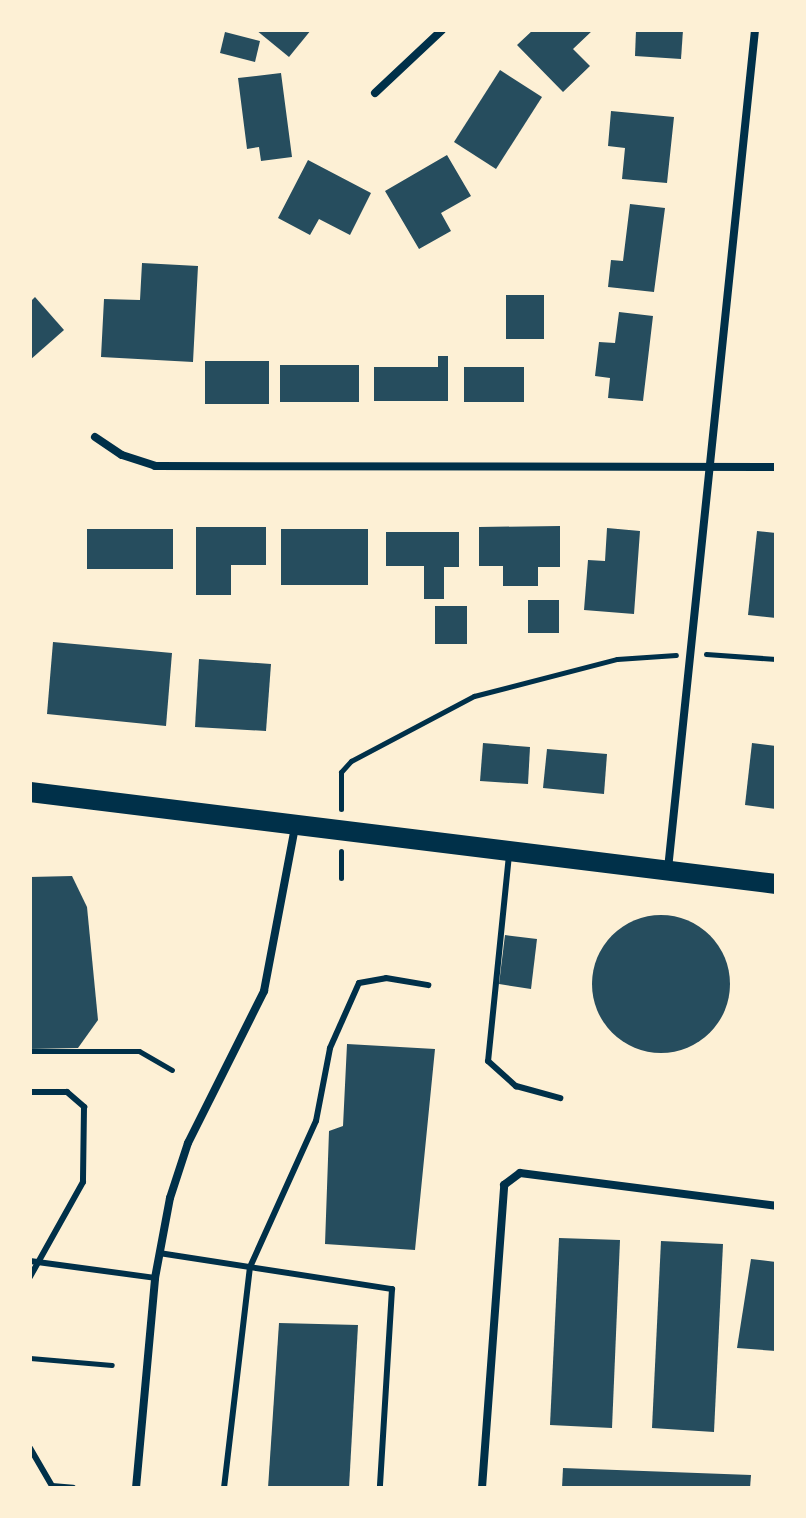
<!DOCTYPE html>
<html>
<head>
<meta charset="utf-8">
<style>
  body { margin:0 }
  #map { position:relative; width:806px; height:1518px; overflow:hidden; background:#fdf0d5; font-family:"Exo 2",sans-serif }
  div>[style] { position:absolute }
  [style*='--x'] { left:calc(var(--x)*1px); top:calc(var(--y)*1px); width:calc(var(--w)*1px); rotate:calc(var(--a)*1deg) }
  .building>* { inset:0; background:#264d5e }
  .round { border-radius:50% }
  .path>* { height:5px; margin:-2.5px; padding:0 2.5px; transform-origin:2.5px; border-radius:2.5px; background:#003049 }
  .service>* { height:6px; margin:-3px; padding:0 3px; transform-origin:3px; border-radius:3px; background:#003049 }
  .minor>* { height:8px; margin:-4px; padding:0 4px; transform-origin:4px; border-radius:4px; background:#003049 }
  .primary>* { height:20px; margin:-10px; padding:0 10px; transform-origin:10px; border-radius:10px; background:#003049 }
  span { translate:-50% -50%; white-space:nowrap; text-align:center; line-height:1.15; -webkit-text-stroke:6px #fdf0d5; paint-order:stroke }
  .frame { position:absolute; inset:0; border:32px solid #fdf0d5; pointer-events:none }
</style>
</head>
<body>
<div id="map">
  <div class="building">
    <i style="clip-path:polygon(256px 30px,311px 30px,289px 57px)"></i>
    <i style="clip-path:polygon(533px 30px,593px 30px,573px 49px,590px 66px,563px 92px,517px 45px)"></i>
    <i style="clip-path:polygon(636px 30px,683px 30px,681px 59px,635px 56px)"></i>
    <i style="clip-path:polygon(225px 32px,260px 41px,255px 62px,220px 53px)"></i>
    <i style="clip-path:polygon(500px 70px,542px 97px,496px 169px,454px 142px)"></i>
    <i style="clip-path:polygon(281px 73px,292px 157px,261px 161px,259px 147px,247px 149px,238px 78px)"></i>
    <i style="clip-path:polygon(611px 111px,674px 117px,667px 183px,622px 179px,625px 148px,608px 146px)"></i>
    <i style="clip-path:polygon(447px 155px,471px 196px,441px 213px,451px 231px,419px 249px,385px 191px)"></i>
    <i style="clip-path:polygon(308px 160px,371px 193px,350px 235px,319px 219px,310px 235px,278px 218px)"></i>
    <i style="clip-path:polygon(630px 204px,665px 208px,654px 292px,608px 287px,611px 260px,623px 261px)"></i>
    <i style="clip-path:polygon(142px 263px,198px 266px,193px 362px,101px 357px,104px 299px,140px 300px)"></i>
    <i style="clip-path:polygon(506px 295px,544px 295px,544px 339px,506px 339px)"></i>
    <i style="clip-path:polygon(35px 297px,64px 330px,30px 360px,30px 302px)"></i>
    <i style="clip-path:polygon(619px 312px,653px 316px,643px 401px,608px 398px,610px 378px,595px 376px,599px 342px,615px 343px)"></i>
    <i style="clip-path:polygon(438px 356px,448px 356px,448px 401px,374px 401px,374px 367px,438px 367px)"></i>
    <i style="clip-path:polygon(205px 361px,269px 361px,269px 404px,205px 404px)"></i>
    <i style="clip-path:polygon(280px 365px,359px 365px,359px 402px,280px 402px)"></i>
    <i style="clip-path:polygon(464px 367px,524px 367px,524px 402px,464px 402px)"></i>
    <i style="clip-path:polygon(560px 526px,560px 567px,538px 567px,538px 586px,503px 586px,503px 566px,479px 566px,479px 527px)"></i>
    <i style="clip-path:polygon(196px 527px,266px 527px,266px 565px,231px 565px,231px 595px,196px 595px)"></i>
    <i style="clip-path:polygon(607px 528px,640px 531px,634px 614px,584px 610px,588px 560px,605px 561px)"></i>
    <i style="clip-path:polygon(87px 529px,173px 529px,173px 569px,87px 569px)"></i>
    <i style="clip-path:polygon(281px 529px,368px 529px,368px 585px,281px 585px)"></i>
    <i style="clip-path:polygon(757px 531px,776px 533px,776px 618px,748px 615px)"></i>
    <i style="clip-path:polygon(386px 532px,459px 532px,459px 567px,444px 567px,444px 599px,424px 599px,424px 566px,386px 566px)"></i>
    <i style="clip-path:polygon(528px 600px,559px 600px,559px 633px,528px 633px)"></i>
    <i style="clip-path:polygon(435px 606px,467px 606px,467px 644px,435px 644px)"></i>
    <i style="clip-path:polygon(53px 642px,172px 653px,166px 726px,47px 714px)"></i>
    <i style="clip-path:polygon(199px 659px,271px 664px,266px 731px,195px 727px)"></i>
    <i style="clip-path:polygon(483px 743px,530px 747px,528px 784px,480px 781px)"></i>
    <i style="clip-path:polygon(752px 743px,776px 746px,776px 809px,745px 805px)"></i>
    <i style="clip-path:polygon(547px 749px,607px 754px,604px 794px,543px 788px)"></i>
    <i style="clip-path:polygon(72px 876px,87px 907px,98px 1020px,78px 1048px,30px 1049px,30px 877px)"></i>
    <i class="round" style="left:592px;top:915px;width:138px;height:138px"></i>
    <i style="clip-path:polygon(505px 935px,537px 939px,531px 989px,499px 984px)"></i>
    <i style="clip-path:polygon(347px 1044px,435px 1049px,415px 1250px,325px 1244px,329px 1131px,343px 1126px)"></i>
    <i style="clip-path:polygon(559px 1238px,620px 1240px,612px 1428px,550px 1425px)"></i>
    <i style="clip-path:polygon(661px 1241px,723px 1244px,714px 1432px,652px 1428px)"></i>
    <i style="clip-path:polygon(751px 1259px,776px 1262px,776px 1351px,737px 1348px)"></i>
    <i style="clip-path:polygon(279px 1323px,358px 1325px,349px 1488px,268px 1488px)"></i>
    <i style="clip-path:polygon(563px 1468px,751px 1475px,750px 1488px,562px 1488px)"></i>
  </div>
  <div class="path">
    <i style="--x:706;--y:654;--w:70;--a:4.1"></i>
    <i style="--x:341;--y:809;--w:37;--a:-90"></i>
    <i style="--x:341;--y:772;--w:15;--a:-48"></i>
    <i style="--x:351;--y:761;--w:139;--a:-27.9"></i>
    <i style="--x:474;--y:696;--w:148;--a:-14.5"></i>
    <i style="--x:617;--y:659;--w:59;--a:-3.9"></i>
    <i style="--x:341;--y:851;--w:27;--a:90"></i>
    <i style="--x:30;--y:1051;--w:109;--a:0"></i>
    <i style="--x:139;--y:1051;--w:38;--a:30"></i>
    <i style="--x:30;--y:1358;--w:82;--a:4.9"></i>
  </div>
  <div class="service">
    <i style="--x:509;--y:855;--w:207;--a:95.8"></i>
    <i style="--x:488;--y:1061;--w:38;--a:42"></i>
    <i style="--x:516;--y:1086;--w:46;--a:15.3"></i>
    <i style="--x:30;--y:1092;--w:37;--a:0"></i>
    <i style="--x:67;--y:1092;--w:23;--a:41"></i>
    <i style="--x:84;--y:1107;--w:75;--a:90.8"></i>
    <i style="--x:83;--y:1182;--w:109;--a:119.2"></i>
    <i style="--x:159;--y:1253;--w:236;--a:8.8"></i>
    <i style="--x:392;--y:1289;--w:199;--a:93.5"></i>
    <i style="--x:30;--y:1261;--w:126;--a:7.7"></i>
    <i style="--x:30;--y:1448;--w:44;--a:59.9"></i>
    <i style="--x:52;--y:1486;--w:21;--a:5"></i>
    <i style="--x:224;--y:1488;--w:223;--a:-83.3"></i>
    <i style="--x:250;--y:1267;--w:160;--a:-65.7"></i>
    <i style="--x:316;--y:1121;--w:74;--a:-79.1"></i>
    <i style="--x:330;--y:1048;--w:71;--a:-66"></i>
    <i style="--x:359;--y:983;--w:27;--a:-10"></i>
    <i style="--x:386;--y:978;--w:43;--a:9.5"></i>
  </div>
  <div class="minor">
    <i style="--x:375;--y:93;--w:92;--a:-43.2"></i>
    <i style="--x:95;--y:437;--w:32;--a:34"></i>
    <i style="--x:122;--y:455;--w:35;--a:18"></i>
    <i style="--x:155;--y:466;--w:621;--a:0.09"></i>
    <i style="--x:668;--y:869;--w:843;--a:-84.08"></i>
    <i style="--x:136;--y:1488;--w:211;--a:-84.8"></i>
    <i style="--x:155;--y:1278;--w:81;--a:-79.4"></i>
    <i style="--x:170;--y:1198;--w:58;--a:-71.9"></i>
    <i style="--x:188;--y:1143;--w:170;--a:-63.4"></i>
    <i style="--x:264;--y:991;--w:167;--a:-79.3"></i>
    <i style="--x:482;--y:1488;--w:304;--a:-85.8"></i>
    <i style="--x:504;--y:1185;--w:20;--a:-37"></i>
    <i style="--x:520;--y:1173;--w:258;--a:7.3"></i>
  </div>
  <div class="primary">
    <i style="--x:30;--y:792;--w:752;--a:7.03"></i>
  </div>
  <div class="frame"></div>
</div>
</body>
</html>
